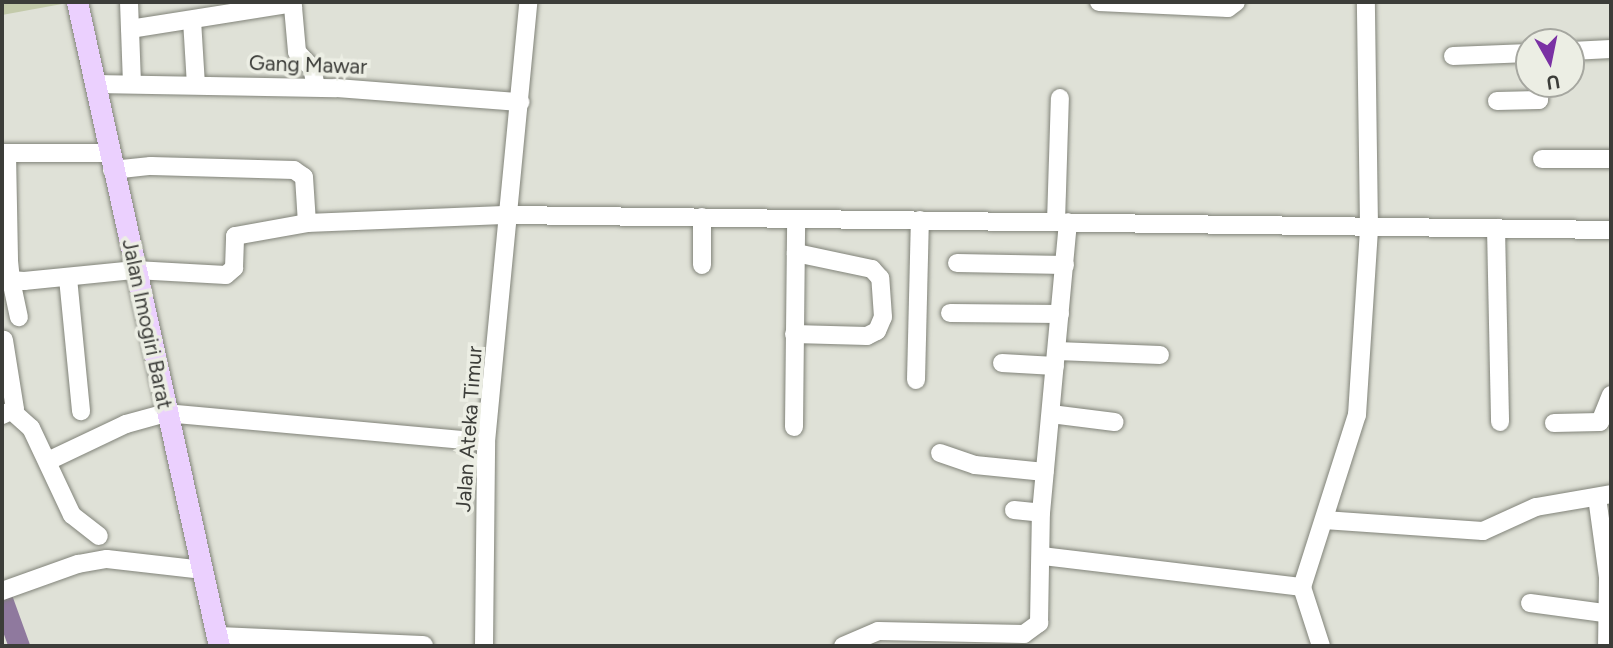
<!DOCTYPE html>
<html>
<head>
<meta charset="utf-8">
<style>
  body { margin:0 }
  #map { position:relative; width:1613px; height:648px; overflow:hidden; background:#dfe1d7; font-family:Figtree,sans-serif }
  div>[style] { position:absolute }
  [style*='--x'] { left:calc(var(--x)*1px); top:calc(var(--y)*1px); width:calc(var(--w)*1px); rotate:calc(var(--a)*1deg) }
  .green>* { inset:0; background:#c3caaa }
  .river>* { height:21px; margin:-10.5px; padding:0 10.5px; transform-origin:10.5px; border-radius:10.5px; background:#8f799e }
  .roads { filter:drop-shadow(0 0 2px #818379) drop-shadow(0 0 2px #818379) }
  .minor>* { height:18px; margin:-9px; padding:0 9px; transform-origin:9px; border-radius:9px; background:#fff }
  .major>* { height:21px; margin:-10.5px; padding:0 10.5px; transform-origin:10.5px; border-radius:10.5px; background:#ebd0fe }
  span { translate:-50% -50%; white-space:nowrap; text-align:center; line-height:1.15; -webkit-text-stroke:7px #eceee4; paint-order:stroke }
  .street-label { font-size:21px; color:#3c3d39 }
  .frame { position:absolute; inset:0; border:4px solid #3c3d39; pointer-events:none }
  .north { position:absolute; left:1515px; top:28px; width:70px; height:70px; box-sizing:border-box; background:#eceee4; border:2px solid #a6a7a0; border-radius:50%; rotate:171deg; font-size:19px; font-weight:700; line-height:28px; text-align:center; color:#3c3d39 }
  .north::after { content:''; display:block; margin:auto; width:24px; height:32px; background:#7a31a4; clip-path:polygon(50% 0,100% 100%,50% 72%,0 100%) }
</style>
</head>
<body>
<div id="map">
  <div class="green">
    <i style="clip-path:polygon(2px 2px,61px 2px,62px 4px,2px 15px)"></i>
  </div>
  <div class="river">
    <i style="--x:2;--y:599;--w:50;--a:70.1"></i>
  </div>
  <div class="roads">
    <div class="minor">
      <i style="--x:129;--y:2;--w:82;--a:87.9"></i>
      <i style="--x:1099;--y:2;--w:129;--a:2.7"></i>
      <i style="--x:1228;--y:8;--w:10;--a:-37"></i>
      <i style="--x:192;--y:20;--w:65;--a:86.5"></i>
      <i style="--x:130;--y:29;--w:159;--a:-9"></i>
      <i style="--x:287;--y:4;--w:7;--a:27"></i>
      <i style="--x:293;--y:7;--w:45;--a:84.9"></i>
      <i style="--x:297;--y:52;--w:22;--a:47"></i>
      <i style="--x:312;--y:68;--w:19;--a:78"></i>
      <i style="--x:1571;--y:51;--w:40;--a:-2.9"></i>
      <i style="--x:1453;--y:56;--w:76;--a:-2.3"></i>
      <i style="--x:95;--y:84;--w:241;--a:1"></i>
      <i style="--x:336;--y:88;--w:185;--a:4.4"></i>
      <i style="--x:1497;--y:101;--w:42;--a:-1.4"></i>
      <i style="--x:1539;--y:100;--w:16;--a:-86"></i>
      <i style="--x:2;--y:153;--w:107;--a:0"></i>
      <i style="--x:7;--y:154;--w:107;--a:88.9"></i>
      <i style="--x:1542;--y:159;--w:69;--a:0"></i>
      <i style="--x:112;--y:170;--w:39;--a:-6"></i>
      <i style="--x:151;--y:166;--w:143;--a:1.6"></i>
      <i style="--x:294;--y:170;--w:12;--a:35"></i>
      <i style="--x:304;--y:177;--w:46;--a:86.3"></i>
      <i style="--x:307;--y:223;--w:203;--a:-2.3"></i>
      <i style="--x:510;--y:215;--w:1101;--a:0.78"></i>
      <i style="--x:1056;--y:222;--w:124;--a:-88.2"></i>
      <i style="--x:1496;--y:228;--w:194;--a:88.8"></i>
      <i style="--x:2;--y:260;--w:7;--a:8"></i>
      <i style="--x:9;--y:261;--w:19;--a:84"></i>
      <i style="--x:11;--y:280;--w:13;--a:4"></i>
      <i style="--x:24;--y:281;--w:112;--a:-5.7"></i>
      <i style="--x:135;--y:270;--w:91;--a:3.1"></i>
      <i style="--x:226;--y:275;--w:11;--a:-41"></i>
      <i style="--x:234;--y:268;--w:32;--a:-88"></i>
      <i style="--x:235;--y:236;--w:73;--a:-10.2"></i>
      <i style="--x:957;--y:263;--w:108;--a:1.1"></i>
      <i style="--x:702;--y:265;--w:48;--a:-90"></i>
      <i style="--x:68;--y:278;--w:134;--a:84.4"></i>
      <i style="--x:11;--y:280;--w:38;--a:78"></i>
      <i style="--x:950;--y:313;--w:110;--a:0.5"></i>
      <i style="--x:794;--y:334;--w:73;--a:1.6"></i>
      <i style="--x:867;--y:336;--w:11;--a:-27"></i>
      <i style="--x:877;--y:331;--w:15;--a:-67"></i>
      <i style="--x:883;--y:317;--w:39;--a:-94"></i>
      <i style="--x:880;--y:278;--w:12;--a:-132"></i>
      <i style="--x:872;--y:269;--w:78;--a:-168.1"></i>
      <i style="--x:1057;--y:351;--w:103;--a:2.2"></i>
      <i style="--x:1002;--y:363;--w:53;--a:3.2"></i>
      <i style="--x:916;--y:380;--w:160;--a:-88.6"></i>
      <i style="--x:13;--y:412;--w:24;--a:42"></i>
      <i style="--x:31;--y:428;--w:96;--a:64.8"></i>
      <i style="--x:72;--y:515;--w:34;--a:38"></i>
      <i style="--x:1051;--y:414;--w:64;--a:7.2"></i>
      <i style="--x:2;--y:415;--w:14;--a:-25"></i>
      <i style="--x:15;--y:409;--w:70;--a:-99.1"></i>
      <i style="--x:1554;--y:423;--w:46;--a:-1.2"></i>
      <i style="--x:1600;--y:422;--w:29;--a:-68"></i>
      <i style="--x:794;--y:427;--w:208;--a:-89.4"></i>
      <i style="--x:940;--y:453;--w:37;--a:19"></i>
      <i style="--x:975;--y:465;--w:70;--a:5.7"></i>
      <i style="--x:48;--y:461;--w:86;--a:-25.4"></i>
      <i style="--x:126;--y:424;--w:41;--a:-15.4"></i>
      <i style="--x:166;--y:413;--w:321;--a:5.2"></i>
      <i style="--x:1597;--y:497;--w:81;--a:82.2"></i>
      <i style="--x:1608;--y:577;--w:69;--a:90.8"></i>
      <i style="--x:1014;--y:510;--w:27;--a:6"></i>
      <i style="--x:1324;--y:520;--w:159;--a:4"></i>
      <i style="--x:1483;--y:531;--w:58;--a:-24.4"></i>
      <i style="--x:1536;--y:507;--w:76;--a:-9.8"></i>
      <i style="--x:1042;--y:556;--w:262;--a:6.8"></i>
      <i style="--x:2;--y:591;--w:81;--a:-19.6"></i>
      <i style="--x:78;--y:564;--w:29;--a:-10"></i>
      <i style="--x:107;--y:559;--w:97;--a:6.5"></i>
      <i style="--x:1530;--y:603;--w:82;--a:7.7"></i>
      <i style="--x:217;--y:636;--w:207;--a:2.5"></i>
      <i style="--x:484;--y:646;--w:204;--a:-89.4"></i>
      <i style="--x:486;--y:442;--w:442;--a:-84.5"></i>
      <i style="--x:843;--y:646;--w:38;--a:-23"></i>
      <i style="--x:878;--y:631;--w:146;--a:1.2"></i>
      <i style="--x:1024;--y:634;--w:19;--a:-36"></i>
      <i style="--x:1039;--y:623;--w:110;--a:-89"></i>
      <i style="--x:1041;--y:513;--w:292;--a:-84.7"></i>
      <i style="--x:1321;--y:646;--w:62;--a:-107.9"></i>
      <i style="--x:1302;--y:587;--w:181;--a:-72.3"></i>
      <i style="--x:1357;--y:415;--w:188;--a:-86.3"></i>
      <i style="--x:1369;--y:227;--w:225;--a:-90.8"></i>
    </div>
    <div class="major">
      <i style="--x:77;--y:2;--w:659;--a:77.57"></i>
    </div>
  </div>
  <div class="street-label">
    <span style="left:308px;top:65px;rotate:2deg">Gang Mawar</span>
    <span style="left:147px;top:324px;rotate:78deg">Jalan Imogiri Barat</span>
    <span style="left:469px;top:429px;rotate:-86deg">Jalan Ateka Timur</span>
  </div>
  <div class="frame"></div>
  <div class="north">U</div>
</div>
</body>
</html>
